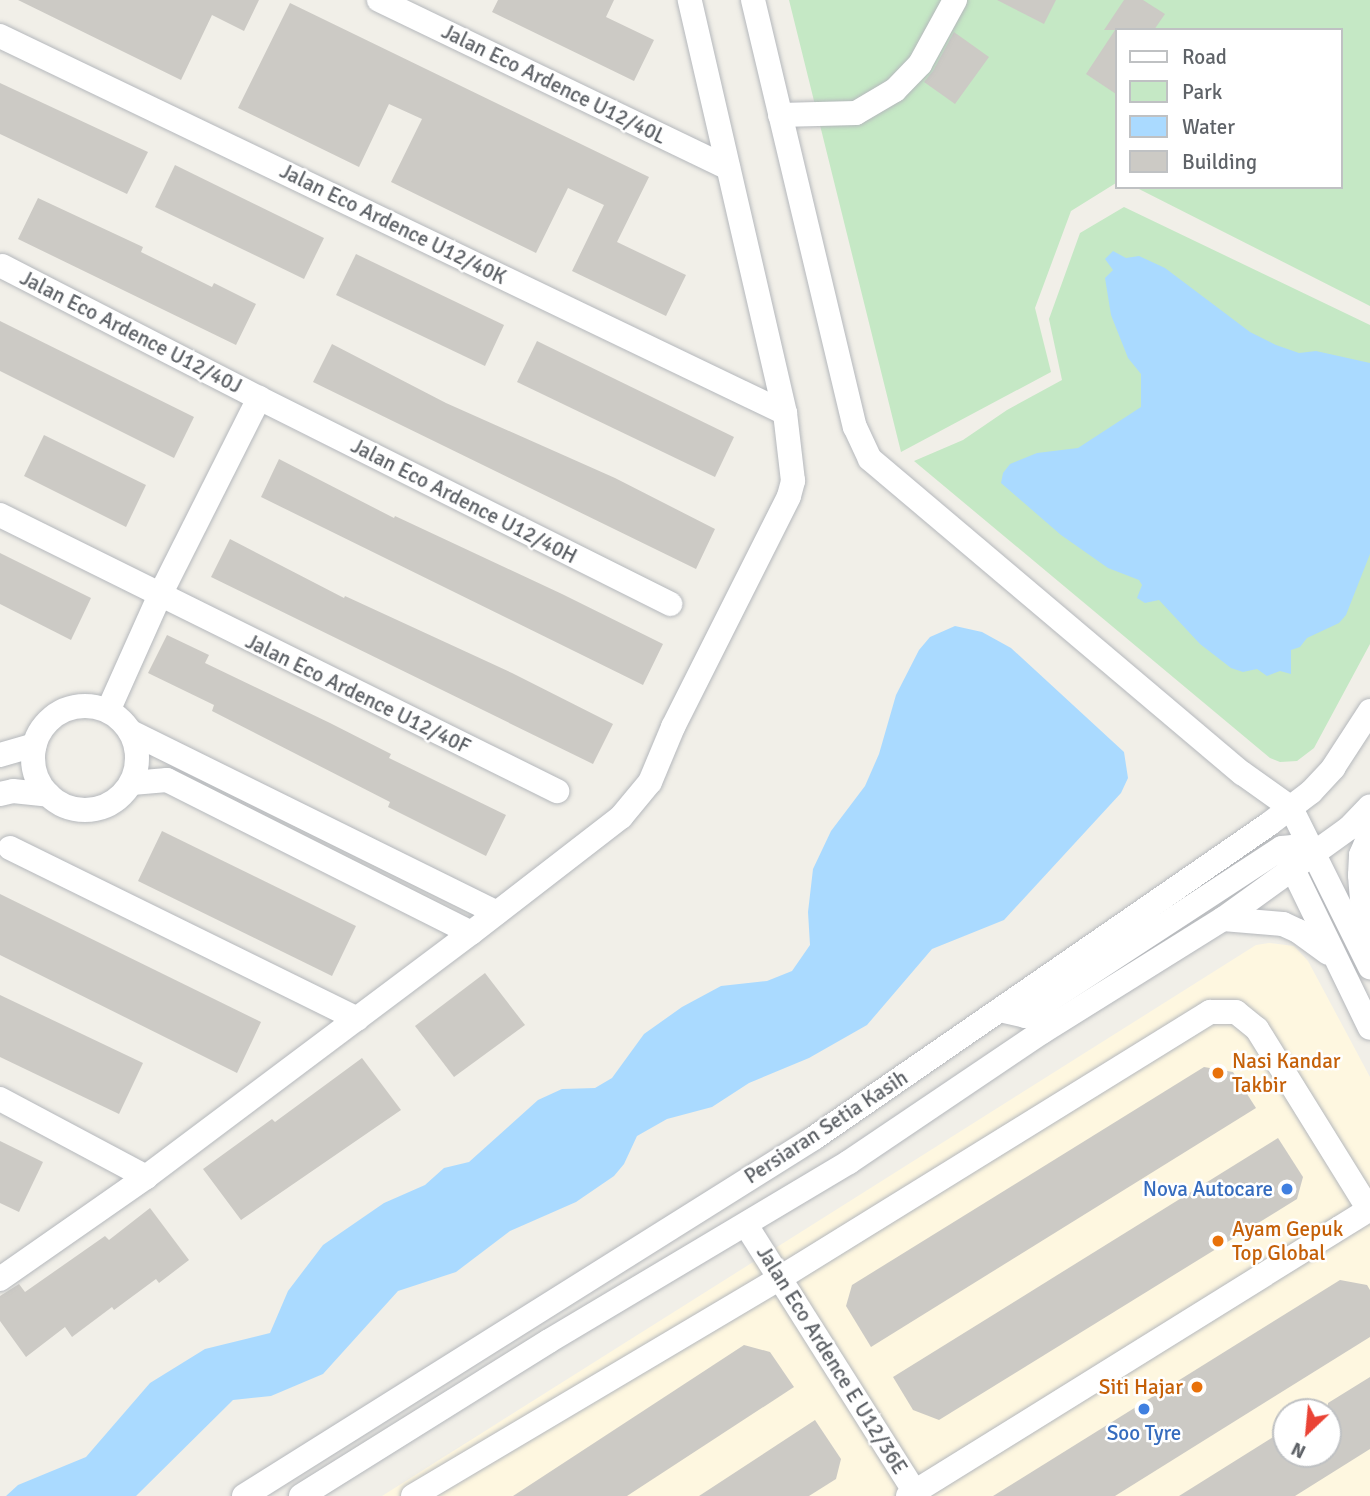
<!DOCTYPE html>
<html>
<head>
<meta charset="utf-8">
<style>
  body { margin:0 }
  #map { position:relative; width:1370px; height:1496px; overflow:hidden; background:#f1efe8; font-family:Signika,sans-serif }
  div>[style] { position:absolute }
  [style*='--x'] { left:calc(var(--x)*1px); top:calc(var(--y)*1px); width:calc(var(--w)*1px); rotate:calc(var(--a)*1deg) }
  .commercial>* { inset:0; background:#fef7e0 }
  .green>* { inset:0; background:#c5e8c5 }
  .water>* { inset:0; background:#aadaff }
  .building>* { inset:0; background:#cccac5 }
  .roads { filter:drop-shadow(0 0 2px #b5b8bc) drop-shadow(0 0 2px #b5b8bc) }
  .minor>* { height:24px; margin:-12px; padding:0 12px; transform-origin:12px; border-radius:12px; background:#fff }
  .minor>.ring { margin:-12px; padding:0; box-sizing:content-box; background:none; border:24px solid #fff; border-radius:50% }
  .dots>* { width:19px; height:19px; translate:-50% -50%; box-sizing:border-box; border:4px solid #fff; border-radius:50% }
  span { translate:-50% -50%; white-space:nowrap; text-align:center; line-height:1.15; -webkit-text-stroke:5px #fff; paint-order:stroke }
  .street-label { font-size:21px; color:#5f6368 }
  .food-label { font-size:21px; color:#c56008 }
  .left { translate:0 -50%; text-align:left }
  .right { translate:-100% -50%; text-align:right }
  .shop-label { font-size:21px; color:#366cbe }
  .legend { position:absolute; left:1115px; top:28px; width:228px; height:161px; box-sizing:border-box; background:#fff; border:2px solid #bfc1c3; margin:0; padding:9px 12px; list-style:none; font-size:21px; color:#5f6368 }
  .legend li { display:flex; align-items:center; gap:14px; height:35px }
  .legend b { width:35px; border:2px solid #bfc1c3 }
  .north { position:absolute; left:1272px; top:1398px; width:70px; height:70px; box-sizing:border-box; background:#fff; border:2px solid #bfc1c3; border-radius:50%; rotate:206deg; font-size:19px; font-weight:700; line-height:28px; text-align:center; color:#5f6368 }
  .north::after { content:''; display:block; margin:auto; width:24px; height:32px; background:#ea4335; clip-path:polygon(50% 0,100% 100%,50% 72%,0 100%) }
</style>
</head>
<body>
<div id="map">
  <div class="commercial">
    <i style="clip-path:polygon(evenodd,1269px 943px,1294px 946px,1308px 961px,1370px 1077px,1370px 1496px,382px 1496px,1256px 945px,1269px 943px,1286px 1412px,1328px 1412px,1328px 1454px,1286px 1454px,1286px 1412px)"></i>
  </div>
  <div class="green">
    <i style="clip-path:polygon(789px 0,1370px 0,1370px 306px,1135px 187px,1340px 187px,1340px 30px,1116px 30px,1116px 183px,1071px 211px,1035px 308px,1051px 372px,901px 452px)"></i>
    <i style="clip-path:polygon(1124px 207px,1370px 325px,1370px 644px,1314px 748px,1297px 761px,1280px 762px,1270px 758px,914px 461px,963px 440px,1007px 410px,1062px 380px,1049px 319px,1080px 233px)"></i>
  </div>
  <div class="water">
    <i style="clip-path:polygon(1113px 251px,1126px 258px,1139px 256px,1165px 268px,1250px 332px,1276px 345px,1299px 353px,1316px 351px,1370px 363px,1370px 554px,1346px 615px,1339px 623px,1307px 638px,1300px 647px,1291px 650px,1291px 674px,1280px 671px,1267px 676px,1257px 669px,1243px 672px,1231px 668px,1200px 644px,1159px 600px,1145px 603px,1137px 598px,1142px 585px,1139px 580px,1108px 568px,1061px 535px,1001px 483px,1003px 473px,1010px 464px,1037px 453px,1078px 448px,1141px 407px,1141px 374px,1128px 358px,1111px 315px,1105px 278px,1113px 270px,1105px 259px)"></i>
    <i style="clip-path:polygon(955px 626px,982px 632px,1011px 648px,1124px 752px,1128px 778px,1121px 793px,1004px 920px,932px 949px,867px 1025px,809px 1058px,749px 1083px,712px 1107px,667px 1119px,637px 1136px,624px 1164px,614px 1176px,576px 1202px,510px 1231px,456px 1272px,398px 1291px,323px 1374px,271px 1396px,233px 1400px,136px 1496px,6px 1496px,18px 1485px,86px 1457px,150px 1383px,205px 1349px,270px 1333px,288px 1291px,323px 1245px,384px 1203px,425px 1185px,444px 1168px,469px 1162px,538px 1100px,562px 1089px,595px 1088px,612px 1078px,644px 1034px,682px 1007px,721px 986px,767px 981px,792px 971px,810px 945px,808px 912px,813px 869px,831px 831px,865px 786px,879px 754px,896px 695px,919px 650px,930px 637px)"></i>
  </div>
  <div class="building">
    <i style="clip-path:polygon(18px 0,259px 0,244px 31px,212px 15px,181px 80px)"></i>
    <i style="clip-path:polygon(498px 0,614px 0,606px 17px,654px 40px,634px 81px,492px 12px)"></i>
    <i style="clip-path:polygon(997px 0,1056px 0,1044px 24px)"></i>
    <i style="clip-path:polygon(1124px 0,1143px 0,1165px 14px,1154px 30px,1116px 30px,1116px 94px,1086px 74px,1115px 30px,1104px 30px)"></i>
    <i style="clip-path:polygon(290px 3px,649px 177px,617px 242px,686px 275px,666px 316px,572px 271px,604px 205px,568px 188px,536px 253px,391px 182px,422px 119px,389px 104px,359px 167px,238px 108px)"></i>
    <i style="clip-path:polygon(954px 32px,989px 57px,955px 104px,924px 82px,933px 71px)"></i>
    <i style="clip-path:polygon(0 83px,148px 152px,127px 194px,0 134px)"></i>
    <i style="clip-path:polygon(175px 165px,324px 238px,304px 279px,155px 207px)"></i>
    <i style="clip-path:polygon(38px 198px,143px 247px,141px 252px,212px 287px,214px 283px,256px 304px,236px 345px,18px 239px)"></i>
    <i style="clip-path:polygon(356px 254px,504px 325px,485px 366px,336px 295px)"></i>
    <i style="clip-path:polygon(0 321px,194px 417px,174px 458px,0 371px)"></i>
    <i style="clip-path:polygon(537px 341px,734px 437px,715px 477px,517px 382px)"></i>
    <i style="clip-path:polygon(332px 344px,446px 403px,615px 478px,715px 529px,696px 569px,313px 382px)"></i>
    <i style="clip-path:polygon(44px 435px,146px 485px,126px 527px,24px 476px)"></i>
    <i style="clip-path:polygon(279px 459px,394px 518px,395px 516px,562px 594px,663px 644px,643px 685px,261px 497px)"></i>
    <i style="clip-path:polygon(230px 539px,344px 598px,345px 596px,512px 673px,613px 724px,593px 764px,211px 577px)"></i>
    <i style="clip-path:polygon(0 553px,91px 598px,71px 640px,0 604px)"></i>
    <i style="clip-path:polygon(167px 635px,209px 655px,205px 663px,330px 723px,391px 754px,389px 758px,506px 815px,486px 856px,388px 807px,390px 802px,212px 711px,214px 705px,148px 673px)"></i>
    <i style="clip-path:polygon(162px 831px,356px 926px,332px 976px,138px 881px)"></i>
    <i style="clip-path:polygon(0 894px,261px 1022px,237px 1073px,0 955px)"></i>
    <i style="clip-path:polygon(485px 973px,525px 1025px,454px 1077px,415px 1026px)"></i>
    <i style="clip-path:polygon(0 995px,143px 1063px,119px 1114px,0 1057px)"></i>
    <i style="clip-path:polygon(362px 1058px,401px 1110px,241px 1220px,203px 1169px,272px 1119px,275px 1122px)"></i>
    <i style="clip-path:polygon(1204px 1067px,1233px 1072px,1256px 1108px,871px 1347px,846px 1306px,852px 1285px)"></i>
    <i style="clip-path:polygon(1278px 1138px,1303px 1177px,1297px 1199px,939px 1420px,913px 1410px,893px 1377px)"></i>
    <i style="clip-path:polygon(0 1141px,43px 1162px,19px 1212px,0 1203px)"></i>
    <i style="clip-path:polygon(150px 1208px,189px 1260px,159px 1283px,156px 1279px,114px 1310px,112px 1307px,72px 1337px,65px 1327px,26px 1357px,0 1321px,0 1296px,19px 1284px,25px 1292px,105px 1236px,109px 1240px)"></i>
    <i style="clip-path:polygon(1340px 1280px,1367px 1285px,1370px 1290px,1370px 1337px,1115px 1496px,993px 1496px)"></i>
    <i style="clip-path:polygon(744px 1345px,770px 1352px,794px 1387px,627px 1496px,513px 1496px)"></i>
    <i style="clip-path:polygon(1370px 1377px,1370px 1449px,1295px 1496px,1179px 1496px,1286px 1429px,1286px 1454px,1328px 1454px,1328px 1403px)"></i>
    <i style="clip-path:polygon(815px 1420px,841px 1459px,836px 1479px,809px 1496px,699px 1496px)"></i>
  </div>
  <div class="roads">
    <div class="minor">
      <i style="--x:379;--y:0;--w:387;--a:25.7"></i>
      <i style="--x:753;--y:0;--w:439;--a:76.6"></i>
      <i style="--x:855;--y:427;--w:35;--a:65"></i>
      <i style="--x:870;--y:459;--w:487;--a:40.2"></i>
      <i style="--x:1242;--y:773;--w:60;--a:35.5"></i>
      <i style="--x:1291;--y:808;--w:178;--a:63.6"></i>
      <i style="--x:0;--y:36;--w:871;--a:25.65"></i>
      <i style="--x:780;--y:115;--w:76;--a:-1.5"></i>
      <i style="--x:856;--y:113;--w:45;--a:-30.5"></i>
      <i style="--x:895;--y:90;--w:36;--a:-46"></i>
      <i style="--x:920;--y:64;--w:73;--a:-61.3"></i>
      <i style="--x:2;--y:266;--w:289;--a:27.2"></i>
      <i style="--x:259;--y:398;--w:460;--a:26.6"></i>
      <i style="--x:0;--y:515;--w:622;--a:26.36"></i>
      <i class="ring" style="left:33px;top:706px;width:80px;height:80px"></i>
      <i style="--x:108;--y:711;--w:125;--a:-65.9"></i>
      <i style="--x:159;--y:597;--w:223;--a:-63.3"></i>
      <i style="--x:131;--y:732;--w:408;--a:26.3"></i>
      <i style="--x:0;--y:755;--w:36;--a:-16"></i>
      <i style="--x:132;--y:783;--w:35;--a:-5"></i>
      <i style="--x:167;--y:780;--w:340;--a:26.7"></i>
      <i style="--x:0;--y:794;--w:13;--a:-13"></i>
      <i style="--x:13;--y:791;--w:36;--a:6"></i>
      <i style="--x:10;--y:848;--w:387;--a:26.2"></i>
      <i style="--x:1286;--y:855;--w:192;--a:64.1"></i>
      <i style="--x:1223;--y:919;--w:60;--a:4.8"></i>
      <i style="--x:1283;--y:924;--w:17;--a:25"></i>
      <i style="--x:1298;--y:931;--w:37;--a:36"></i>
      <i style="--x:1366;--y:947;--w:72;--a:-94.8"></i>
      <i style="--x:1360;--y:875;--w:20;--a:-87"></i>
      <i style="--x:1361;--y:855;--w:23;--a:-67"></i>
      <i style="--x:1000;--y:1010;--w:26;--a:13"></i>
      <i style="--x:1025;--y:1016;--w:307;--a:-33.2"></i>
      <i style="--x:1282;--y:848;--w:11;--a:-5"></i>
      <i style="--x:1293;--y:847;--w:22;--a:18"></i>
      <i style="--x:0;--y:1099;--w:166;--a:28.1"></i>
      <i style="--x:746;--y:1225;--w:320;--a:57.7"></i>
      <i style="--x:0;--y:1279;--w:178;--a:-34.9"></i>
      <i style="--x:146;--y:1177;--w:406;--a:-36.9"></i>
      <i style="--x:471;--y:933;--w:190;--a:-37.7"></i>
      <i style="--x:621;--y:817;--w:45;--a:-50.4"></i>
      <i style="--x:650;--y:782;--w:60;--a:-67.3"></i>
      <i style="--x:673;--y:727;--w:258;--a:-63.3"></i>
      <i style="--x:789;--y:496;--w:16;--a:-75"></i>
      <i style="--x:793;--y:481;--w:68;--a:-96.7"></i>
      <i style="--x:785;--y:413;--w:424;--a:-103"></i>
      <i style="--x:244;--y:1496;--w:673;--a:-32.13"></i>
      <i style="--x:814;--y:1138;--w:553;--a:-34.61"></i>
      <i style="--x:1269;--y:824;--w:53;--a:-37.3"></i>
      <i style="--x:1311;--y:792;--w:33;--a:-47"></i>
      <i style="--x:1333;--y:768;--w:68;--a:-57"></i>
      <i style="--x:301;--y:1496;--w:292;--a:-32"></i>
      <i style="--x:549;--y:1341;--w:349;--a:-30.8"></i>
      <i style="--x:849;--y:1162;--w:233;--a:-34"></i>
      <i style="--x:1042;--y:1032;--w:213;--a:-32"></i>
      <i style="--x:1223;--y:919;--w:155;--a:-35.8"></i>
      <i style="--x:1349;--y:828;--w:30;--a:-46"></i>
      <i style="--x:413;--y:1496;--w:427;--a:-30.7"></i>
      <i style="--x:780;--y:1278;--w:506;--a:-31.74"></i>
      <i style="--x:1210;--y:1012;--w:26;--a:0"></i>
      <i style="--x:1236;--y:1012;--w:27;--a:39"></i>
      <i style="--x:1257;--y:1029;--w:214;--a:58.2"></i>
      <i style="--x:908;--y:1496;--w:544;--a:-31.85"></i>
    </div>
  </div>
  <div class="dots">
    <i style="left:1218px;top:1073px;background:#e8710a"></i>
    <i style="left:1287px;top:1189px;background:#3f7fe0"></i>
    <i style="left:1218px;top:1241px;background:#e8710a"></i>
    <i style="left:1197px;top:1387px;background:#e8710a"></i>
    <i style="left:1144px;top:1409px;background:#3f7fe0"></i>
  </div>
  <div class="street-label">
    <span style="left:554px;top:84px;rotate:26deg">Jalan Eco Ardence U12/40L</span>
    <span style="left:393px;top:224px;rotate:26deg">Jalan Eco Ardence U12/40K</span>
    <span style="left:131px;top:332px;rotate:27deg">Jalan Eco Ardence U12/40J</span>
    <span style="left:464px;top:501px;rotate:27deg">Jalan Eco Ardence U12/40H</span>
    <span style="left:358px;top:694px;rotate:26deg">Jalan Eco Ardence U12/40F</span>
    <span style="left:826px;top:1127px;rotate:-33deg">Persiaran Setia Kasih</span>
    <span style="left:832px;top:1360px;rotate:58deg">Jalan Eco Ardence E U12/36E</span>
  </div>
  <div class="food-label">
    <span class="left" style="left:1232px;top:1073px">Nasi Kandar<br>Takbir</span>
    <span class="left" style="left:1232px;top:1241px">Ayam Gepuk<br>Top Global</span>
    <span class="right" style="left:1183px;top:1387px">Siti Hajar</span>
  </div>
  <div class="shop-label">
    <span class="right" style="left:1273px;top:1189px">Nova Autocare</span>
    <span style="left:1144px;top:1433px">Soo Tyre</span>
  </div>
  <ul class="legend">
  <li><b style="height:9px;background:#fff"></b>Road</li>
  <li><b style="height:19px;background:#c5e8c5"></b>Park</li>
  <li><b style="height:19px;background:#aadaff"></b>Water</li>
  <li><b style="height:19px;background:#cccac5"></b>Building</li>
  </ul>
  <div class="north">N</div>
</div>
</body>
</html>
